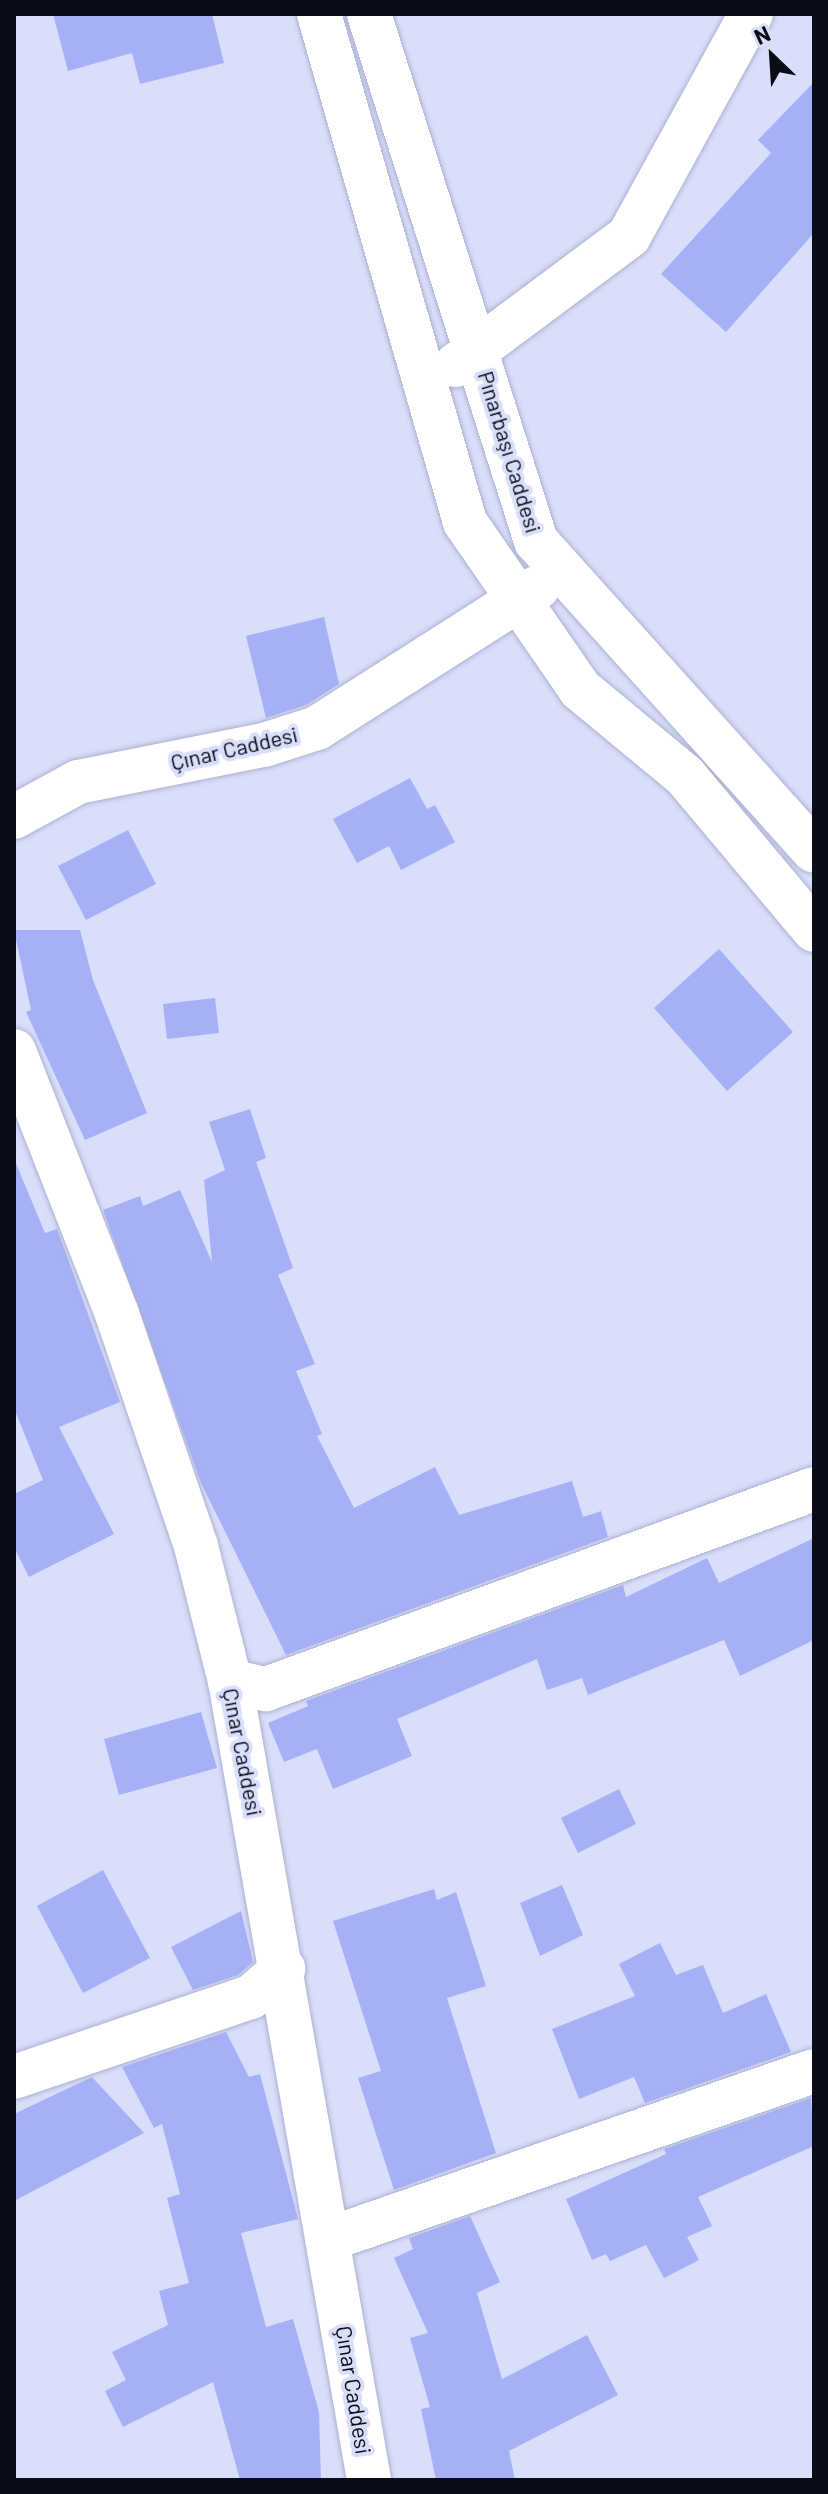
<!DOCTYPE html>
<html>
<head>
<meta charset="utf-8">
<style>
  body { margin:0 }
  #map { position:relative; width:828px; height:2494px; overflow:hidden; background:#d9defa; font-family:Barlow,sans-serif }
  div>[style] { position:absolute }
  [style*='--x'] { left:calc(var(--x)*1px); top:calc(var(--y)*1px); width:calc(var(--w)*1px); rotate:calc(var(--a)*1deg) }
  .building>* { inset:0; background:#a6b0f6 }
  .roads { filter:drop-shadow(0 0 2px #abb0d1) drop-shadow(0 0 2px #abb0d1) }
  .minor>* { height:44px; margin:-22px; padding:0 22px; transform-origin:22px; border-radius:22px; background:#fff }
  span { translate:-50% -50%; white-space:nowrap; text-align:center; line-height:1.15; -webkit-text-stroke:8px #d9defa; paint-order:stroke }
  .street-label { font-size:22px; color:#0a0c17 }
  .frame { position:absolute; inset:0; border:16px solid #0a0c17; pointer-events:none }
  .north { position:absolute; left:732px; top:16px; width:80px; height:80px; -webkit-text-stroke:6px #d9defa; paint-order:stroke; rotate:335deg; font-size:22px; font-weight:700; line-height:32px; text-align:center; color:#0a0c17 }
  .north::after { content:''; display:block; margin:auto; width:28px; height:36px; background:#0a0c17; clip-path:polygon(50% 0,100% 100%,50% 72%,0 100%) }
</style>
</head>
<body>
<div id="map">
  <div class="building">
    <i style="clip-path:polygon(53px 14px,212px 14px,224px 63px,140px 84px,132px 53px,68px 71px)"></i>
    <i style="clip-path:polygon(814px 82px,814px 233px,726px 332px,661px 274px,771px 153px,758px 140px)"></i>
    <i style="clip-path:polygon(324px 617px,339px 684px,306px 705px,266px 718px,246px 636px)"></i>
    <i style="clip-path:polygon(410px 778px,427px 809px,435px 805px,455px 842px,401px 870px,389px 846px,357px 863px,333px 819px)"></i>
    <i style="clip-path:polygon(128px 830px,156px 884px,86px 920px,58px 866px)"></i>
    <i style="clip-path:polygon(14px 930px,80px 930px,93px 980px,147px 1113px,85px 1140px,26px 1012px,31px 1010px)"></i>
    <i style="clip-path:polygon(719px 949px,793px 1032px,727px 1091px,654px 1008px)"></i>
    <i style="clip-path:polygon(215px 998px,219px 1033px,167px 1039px,163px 1004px)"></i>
    <i style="clip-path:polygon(250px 1109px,266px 1158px,256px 1162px,293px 1268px,278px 1275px,315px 1364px,296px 1371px,322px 1434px,317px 1436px,354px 1508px,435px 1467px,459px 1515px,572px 1481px,583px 1517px,601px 1511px,608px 1537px,286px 1655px,201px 1483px,103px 1210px,140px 1196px,143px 1206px,180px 1190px,212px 1262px,204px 1180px,225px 1170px,209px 1122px)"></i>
    <i style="clip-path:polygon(15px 1161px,45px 1233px,57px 1229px,120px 1402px,59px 1427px,114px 1534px,29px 1577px,14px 1547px,14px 1494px,43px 1480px,14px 1408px)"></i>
    <i style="clip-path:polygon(814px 1538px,814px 1640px,740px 1676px,724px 1640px,588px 1695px,582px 1678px,547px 1690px,537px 1659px,397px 1719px,412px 1756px,333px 1789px,317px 1749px,284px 1762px,268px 1723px,308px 1706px,306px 1701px,623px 1585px,626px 1597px,707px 1558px,719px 1583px)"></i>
    <i style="clip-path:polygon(201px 1712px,217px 1768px,119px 1795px,104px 1739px)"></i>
    <i style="clip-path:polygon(619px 1789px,636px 1824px,578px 1853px,561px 1818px)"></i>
    <i style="clip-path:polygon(103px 1870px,150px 1958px,83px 1993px,37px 1906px)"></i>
    <i style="clip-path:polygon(562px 1885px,583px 1935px,540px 1956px,520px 1903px)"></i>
    <i style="clip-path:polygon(434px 1889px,437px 1900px,456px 1892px,486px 1986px,447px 1998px,496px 2153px,394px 2190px,358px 2078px,381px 2071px,333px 1921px)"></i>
    <i style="clip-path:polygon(241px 1911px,253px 1962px,238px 1975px,193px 1990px,171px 1947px)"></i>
    <i style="clip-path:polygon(660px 1943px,676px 1975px,703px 1965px,723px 2013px,766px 1994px,791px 2052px,645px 2103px,634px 2077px,579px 2099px,552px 2029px,635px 1996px,619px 1964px)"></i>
    <i style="clip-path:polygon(226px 2032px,249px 2077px,260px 2074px,298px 2219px,241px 2233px,266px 2327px,293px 2319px,319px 2412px,321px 2480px,240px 2480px,213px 2382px,123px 2427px,105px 2391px,126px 2380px,112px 2352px,168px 2325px,159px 2291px,189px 2283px,167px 2198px,180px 2194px,162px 2124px,154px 2128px,122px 2067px)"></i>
    <i style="clip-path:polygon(92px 2077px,144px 2133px,14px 2201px,14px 2114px)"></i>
    <i style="clip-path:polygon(811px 2098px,814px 2146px,698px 2197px,712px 2226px,687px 2237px,699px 2260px,664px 2278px,646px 2245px,610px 2261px,606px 2254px,592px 2260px,566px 2199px,666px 2154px,664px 2149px)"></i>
    <i style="clip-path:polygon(470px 2216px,500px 2282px,477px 2293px,502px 2379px,587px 2335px,618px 2395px,509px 2451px,515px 2480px,436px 2480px,421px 2409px,430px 2407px,410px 2338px,428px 2333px,394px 2258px,413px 2249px,409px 2238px)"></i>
  </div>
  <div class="roads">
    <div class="minor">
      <i style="--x:319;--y:14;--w:529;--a:73.97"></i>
      <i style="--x:465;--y:522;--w:203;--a:55.4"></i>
      <i style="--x:580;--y:689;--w:136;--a:39.6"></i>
      <i style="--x:685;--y:776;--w:201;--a:50"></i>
      <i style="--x:369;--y:14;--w:553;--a:72.42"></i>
      <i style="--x:536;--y:541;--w:416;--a:48.1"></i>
      <i style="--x:456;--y:365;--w:216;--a:-36.7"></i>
      <i style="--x:629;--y:236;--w:253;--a:-61.2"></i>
      <i style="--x:14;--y:817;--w:73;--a:-28.7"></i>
      <i style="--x:78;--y:782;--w:190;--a:-11.3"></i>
      <i style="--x:264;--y:745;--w:56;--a:-17.8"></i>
      <i style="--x:317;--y:728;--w:262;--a:-32.5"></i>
      <i style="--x:14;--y:1051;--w:282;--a:68.6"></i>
      <i style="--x:117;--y:1314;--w:245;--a:71.2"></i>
      <i style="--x:196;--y:1546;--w:139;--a:75.9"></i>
      <i style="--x:230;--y:1681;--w:811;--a:80.13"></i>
      <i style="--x:230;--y:1681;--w:37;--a:13"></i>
      <i style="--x:266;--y:1689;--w:583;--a:-20.05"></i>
      <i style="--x:14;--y:2077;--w:250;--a:-18.7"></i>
      <i style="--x:251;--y:1997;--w:43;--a:-41.2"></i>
      <i style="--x:329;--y:2239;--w:513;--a:-19.11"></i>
    </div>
  </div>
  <div class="street-label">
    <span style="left:510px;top:452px;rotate:73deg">Pınarbaşı Caddesi</span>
    <span style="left:234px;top:748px;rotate:-13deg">Çınar Caddesi</span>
    <span style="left:243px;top:1752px;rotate:79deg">Çınar Caddesi</span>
    <span style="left:354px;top:2390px;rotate:81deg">Çınar Caddesi</span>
  </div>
  <div class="frame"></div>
  <div class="north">N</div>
</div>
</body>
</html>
